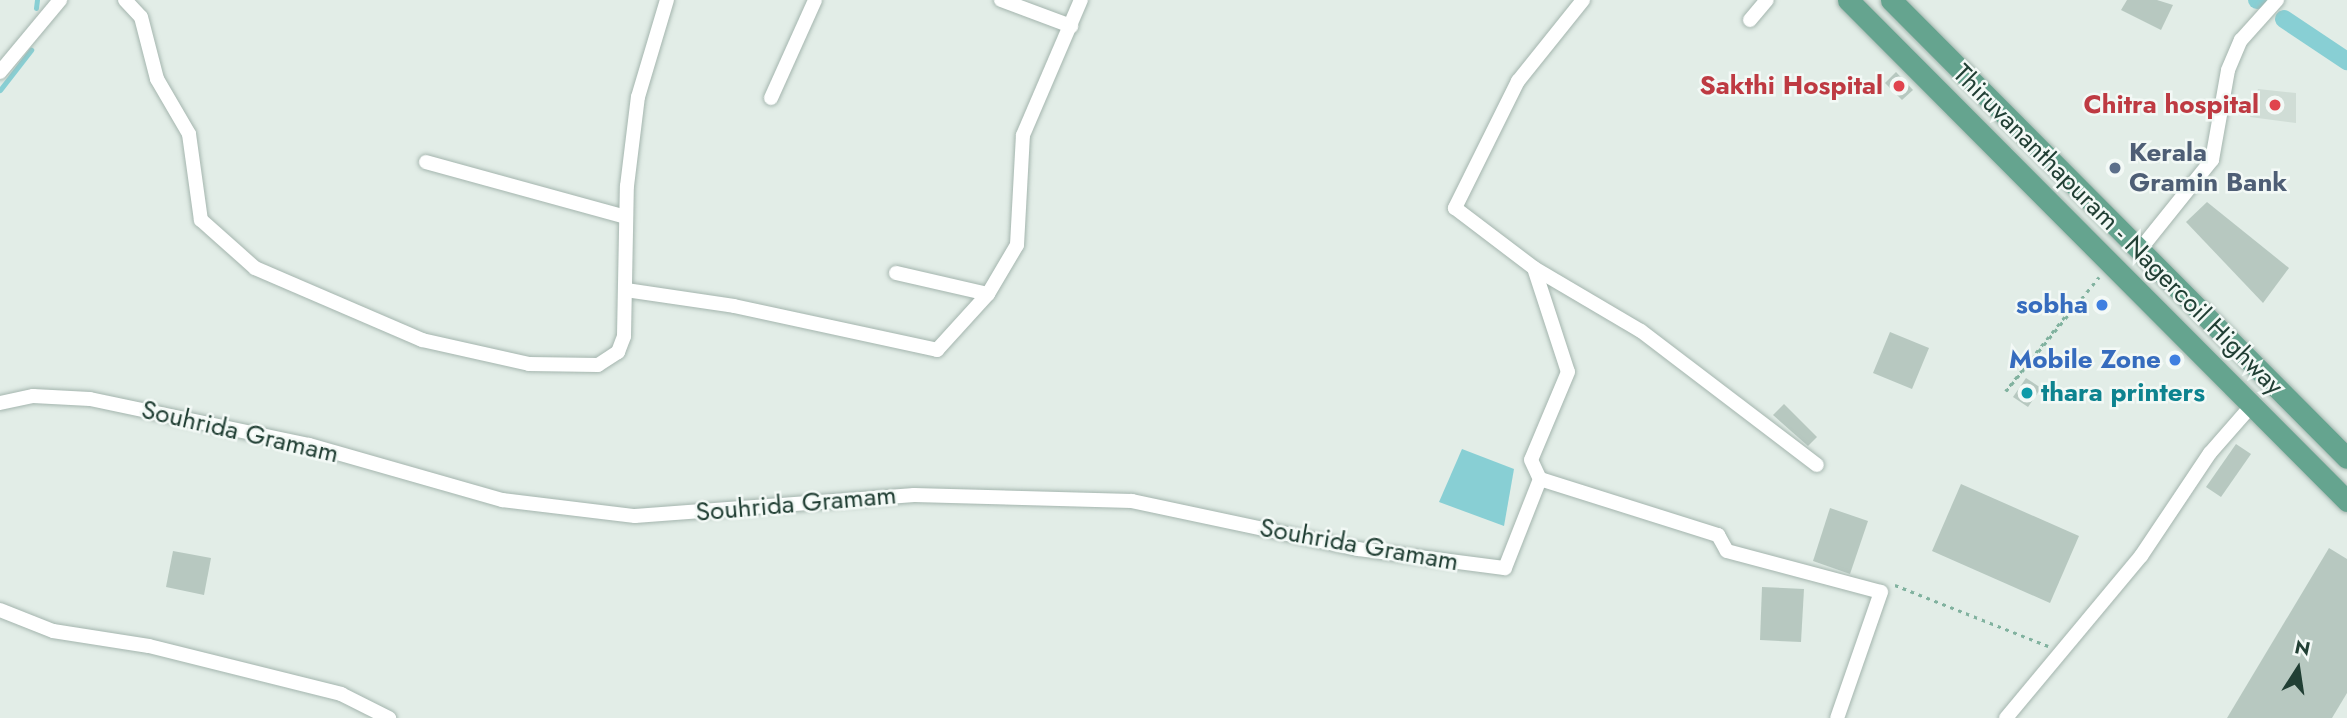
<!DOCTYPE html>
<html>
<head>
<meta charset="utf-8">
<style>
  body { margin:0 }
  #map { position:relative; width:2347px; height:718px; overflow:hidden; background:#e2ede7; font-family:Jost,sans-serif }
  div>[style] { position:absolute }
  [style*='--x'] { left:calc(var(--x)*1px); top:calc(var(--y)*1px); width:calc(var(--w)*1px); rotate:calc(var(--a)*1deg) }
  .built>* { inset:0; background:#d0ddd6 }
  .water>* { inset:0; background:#88cfd4 }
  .stream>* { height:5px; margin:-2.5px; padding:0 2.5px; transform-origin:2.5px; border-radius:2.5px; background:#88cfd4 }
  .canal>* { height:18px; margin:-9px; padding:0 9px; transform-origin:9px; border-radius:9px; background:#88cfd4 }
  .building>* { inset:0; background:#b7c8c0 }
  .path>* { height:2.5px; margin-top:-1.25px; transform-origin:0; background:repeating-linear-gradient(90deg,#81b29f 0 3.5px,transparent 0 8.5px) }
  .roads { filter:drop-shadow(0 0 2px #a4b5ae) drop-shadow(0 0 2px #a4b5ae) }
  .minor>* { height:14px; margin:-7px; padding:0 7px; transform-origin:7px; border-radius:7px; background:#fff }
  .primary>* { height:21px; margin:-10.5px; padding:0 10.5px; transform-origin:10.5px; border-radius:10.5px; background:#65a48f }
  .dots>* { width:19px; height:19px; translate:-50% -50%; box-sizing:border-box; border:4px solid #f3f9f6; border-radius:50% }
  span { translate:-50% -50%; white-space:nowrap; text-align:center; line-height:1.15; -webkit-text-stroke:5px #f3f9f6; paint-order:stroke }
  .health-label { font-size:26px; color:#be3a42; font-weight:700 }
  .right { translate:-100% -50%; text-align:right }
  .service-label { font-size:26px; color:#4e5e75; font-weight:700 }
  .left { translate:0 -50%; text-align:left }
  .street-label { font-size:26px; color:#213f34 }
  .shop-label { font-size:26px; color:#366cbe; font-weight:700 }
  .culture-label { font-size:26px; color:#0d838f; font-weight:700 }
  .north { position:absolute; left:2263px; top:634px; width:70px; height:70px; -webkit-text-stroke:5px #f3f9f6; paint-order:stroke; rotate:12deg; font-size:19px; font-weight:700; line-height:28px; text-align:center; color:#213f34 }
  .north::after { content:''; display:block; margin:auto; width:24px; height:32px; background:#213f34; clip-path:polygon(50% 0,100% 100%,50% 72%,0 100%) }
</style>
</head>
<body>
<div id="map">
  <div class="built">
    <i style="clip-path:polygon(2258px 89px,2296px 93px,2296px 123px,2250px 117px)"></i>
  </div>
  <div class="water">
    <i style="clip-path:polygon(1462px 449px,1514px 469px,1504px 526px,1439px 502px)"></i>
  </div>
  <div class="stream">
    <i style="--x:36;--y:8;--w:8;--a:-83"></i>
    <i style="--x:0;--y:90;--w:51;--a:-52.2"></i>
  </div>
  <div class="canal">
    <i style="--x:2257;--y:0;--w:1;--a:0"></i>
    <i style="--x:2284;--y:19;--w:76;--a:33.7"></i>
  </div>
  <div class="building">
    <i style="clip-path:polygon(2127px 0,2157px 0,2173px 5px,2161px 30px,2121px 10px)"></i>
    <i style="clip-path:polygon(1896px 72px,1913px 90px,1902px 100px,1885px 83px)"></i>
    <i style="clip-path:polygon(2207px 202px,2289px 268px,2263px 303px,2186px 222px)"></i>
    <i style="clip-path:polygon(1890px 332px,1929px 348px,1912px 389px,1873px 373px)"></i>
    <i style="clip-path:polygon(2026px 378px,2041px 388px,2028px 407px,2013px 397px)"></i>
    <i style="clip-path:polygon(1784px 404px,1817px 437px,1808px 446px,1773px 415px)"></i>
    <i style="clip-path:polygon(2236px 444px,2251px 454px,2221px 497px,2206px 487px)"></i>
    <i style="clip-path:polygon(1961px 484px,2079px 536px,2050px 603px,1932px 551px)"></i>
    <i style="clip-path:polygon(1830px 508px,1868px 521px,1850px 574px,1813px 561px)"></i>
    <i style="clip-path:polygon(2329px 548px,2347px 559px,2347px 693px,2332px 718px,2227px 718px)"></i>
    <i style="clip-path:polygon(173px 551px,211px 558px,204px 595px,166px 587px)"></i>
    <i style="clip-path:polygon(1762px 587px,1804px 589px,1801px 642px,1760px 640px)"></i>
  </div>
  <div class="path">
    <i style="--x:2065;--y:317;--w:95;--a:128.6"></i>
    <i style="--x:2006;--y:391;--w:147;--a:-50.8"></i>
    <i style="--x:1895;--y:585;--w:165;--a:21.7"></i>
  </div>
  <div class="roads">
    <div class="minor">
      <i style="--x:125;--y:0;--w:23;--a:47"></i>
      <i style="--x:141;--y:17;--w:64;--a:75.5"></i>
      <i style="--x:157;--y:79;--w:64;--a:59.8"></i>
      <i style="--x:189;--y:134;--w:87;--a:82.1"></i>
      <i style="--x:201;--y:220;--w:72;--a:41.6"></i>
      <i style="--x:255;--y:268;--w:182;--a:23.3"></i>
      <i style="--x:422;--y:340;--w:110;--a:12.6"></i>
      <i style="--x:529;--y:364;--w:69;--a:0.8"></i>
      <i style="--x:598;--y:365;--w:24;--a:-33"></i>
      <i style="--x:618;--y:352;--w:17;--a:-69"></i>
      <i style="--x:624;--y:336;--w:150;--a:-88.9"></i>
      <i style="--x:627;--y:186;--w:90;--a:-83"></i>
      <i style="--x:638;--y:97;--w:101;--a:-73.4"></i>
      <i style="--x:1001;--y:0;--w:75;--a:20.4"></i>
      <i style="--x:1583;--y:0;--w:104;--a:128.7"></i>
      <i style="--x:1518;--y:81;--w:142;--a:116.4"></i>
      <i style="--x:1455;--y:208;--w:99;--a:37.2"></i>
      <i style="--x:1534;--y:268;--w:109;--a:71.9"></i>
      <i style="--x:1568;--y:372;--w:95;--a:112.8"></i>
      <i style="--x:1531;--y:460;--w:21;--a:65"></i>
      <i style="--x:1540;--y:479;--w:187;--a:17.5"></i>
      <i style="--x:1718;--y:535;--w:18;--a:61"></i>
      <i style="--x:1727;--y:551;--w:159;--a:14.9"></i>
      <i style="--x:1881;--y:592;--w:133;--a:109.2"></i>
      <i style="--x:1750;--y:20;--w:26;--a:-50"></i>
      <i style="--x:0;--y:72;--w:94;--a:-50.2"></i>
      <i style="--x:771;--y:98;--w:107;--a:-65.8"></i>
      <i style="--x:426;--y:162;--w:207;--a:15.4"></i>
      <i style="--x:2142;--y:247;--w:112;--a:-51.2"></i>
      <i style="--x:2212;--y:160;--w:91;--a:-79.9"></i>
      <i style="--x:2228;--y:70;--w:33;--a:-67"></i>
      <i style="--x:2241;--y:40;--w:54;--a:-48"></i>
      <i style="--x:1534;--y:268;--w:124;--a:30.5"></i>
      <i style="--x:1641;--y:331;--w:221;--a:37.3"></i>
      <i style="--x:896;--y:273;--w:94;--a:12.9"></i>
      <i style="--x:626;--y:290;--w:109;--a:8.4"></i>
      <i style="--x:734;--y:306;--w:208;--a:12.2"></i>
      <i style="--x:937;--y:350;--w:76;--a:-47.7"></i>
      <i style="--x:988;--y:294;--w:57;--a:-59.4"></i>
      <i style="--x:1017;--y:245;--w:110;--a:-86.9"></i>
      <i style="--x:1023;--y:135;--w:147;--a:-66.8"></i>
      <i style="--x:0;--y:403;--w:34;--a:-12"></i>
      <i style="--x:33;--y:396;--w:57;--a:3"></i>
      <i style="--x:90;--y:399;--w:224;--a:11.9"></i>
      <i style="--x:309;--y:445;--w:201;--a:15.9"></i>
      <i style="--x:502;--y:500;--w:134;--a:6.9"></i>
      <i style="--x:635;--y:516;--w:280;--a:-4.3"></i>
      <i style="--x:914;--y:495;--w:218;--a:1.6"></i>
      <i style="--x:1132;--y:501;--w:231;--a:12"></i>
      <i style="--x:1358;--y:549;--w:148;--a:7.4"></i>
      <i style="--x:1505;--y:568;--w:96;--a:-68.5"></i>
      <i style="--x:0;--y:610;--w:57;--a:21.6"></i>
      <i style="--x:53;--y:631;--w:97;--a:8.9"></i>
      <i style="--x:149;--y:646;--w:198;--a:14"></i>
      <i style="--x:341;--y:694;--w:54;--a:26.6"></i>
      <i style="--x:2006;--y:718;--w:211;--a:-50.2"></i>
      <i style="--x:2141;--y:556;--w:124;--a:-56.2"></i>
      <i style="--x:2210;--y:453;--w:64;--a:-48.8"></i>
    </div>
    <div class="primary">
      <i style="--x:1848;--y:0;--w:707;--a:45.11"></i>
      <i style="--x:1891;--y:0;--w:646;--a:45.13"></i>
    </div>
  </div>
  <div class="dots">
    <i style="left:1899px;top:86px;background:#e0444e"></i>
    <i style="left:2275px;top:105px;background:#e0444e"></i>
    <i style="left:2115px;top:168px;background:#5c6f8a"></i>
    <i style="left:2102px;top:305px;background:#3f7fe0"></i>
    <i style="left:2175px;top:360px;background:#3f7fe0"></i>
    <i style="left:2027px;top:393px;background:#0f9aa8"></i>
  </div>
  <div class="health-label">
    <span class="right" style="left:1883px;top:86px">Sakthi Hospital</span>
    <span class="right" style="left:2259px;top:105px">Chitra hospital</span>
  </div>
  <div class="service-label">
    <span class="left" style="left:2129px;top:168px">Kerala<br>Gramin Bank</span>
  </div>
  <div class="street-label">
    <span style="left:2118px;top:230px;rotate:45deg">Thiruvananthapuram - Nagercoil Highway</span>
    <span style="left:240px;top:432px;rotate:13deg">Souhrida Gramam</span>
    <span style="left:796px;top:504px;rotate:-5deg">Souhrida Gramam</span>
    <span style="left:1359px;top:545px;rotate:10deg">Souhrida Gramam</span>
  </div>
  <div class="shop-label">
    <span class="right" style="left:2088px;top:305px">sobha</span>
    <span class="right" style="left:2161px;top:360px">Mobile Zone</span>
  </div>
  <div class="culture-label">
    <span class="left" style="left:2041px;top:393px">thara printers</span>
  </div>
  <div class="north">N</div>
</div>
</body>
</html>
